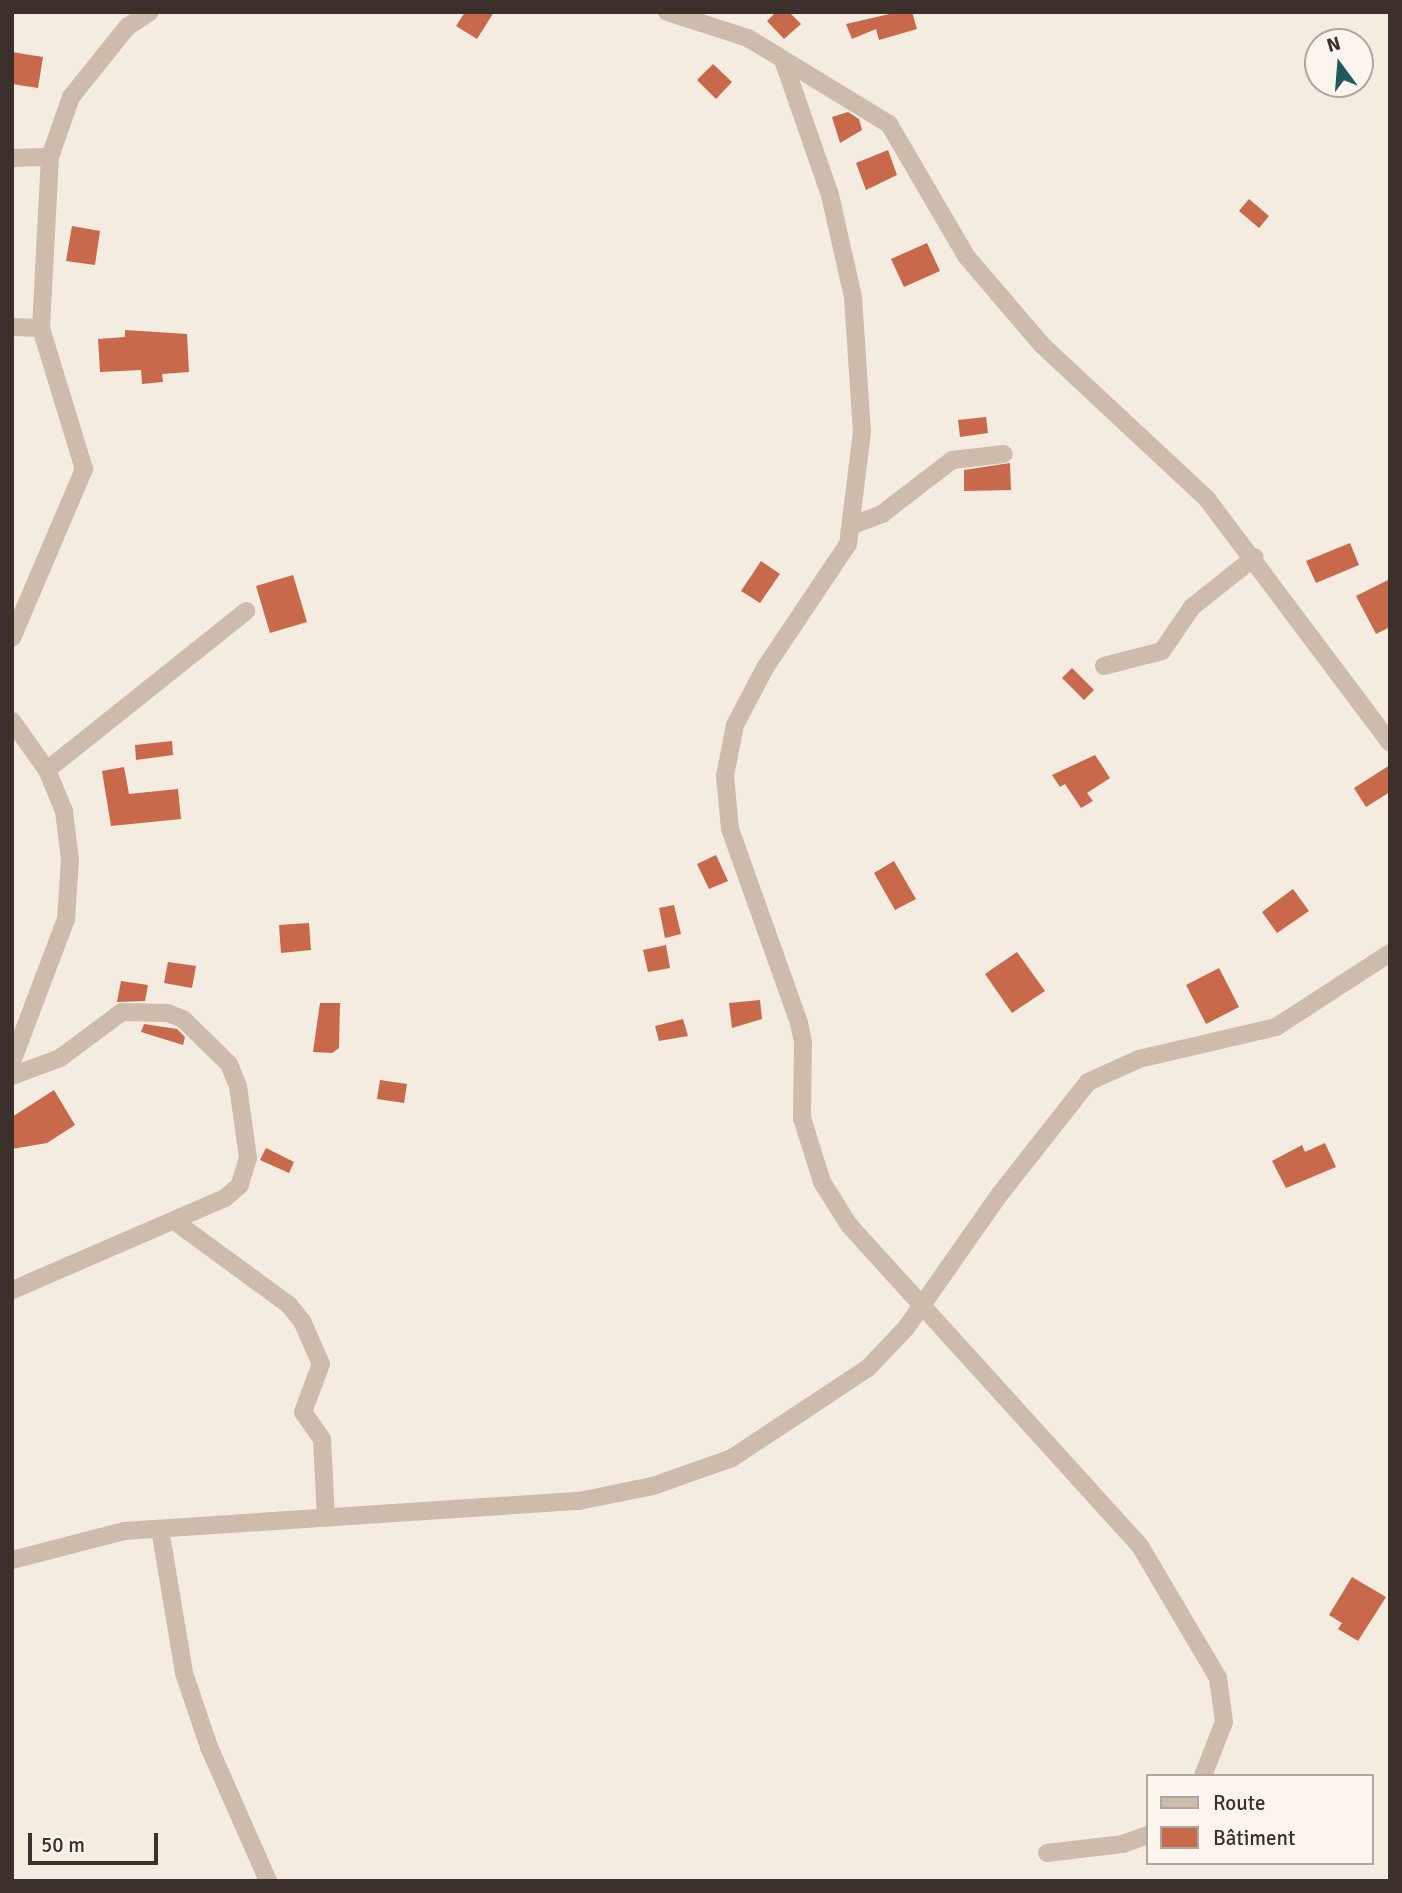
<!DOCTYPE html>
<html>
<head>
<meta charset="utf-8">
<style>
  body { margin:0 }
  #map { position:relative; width:1402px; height:1893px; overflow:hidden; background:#f4ebe1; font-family:Signika,sans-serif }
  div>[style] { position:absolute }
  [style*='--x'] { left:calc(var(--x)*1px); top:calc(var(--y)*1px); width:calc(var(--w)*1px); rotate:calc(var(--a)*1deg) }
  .building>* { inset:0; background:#c8694b }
  .minor>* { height:18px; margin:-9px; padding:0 9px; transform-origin:9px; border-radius:9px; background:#cdbbac }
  span { translate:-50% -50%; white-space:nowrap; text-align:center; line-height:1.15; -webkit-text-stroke:6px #fbf5ee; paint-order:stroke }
  .frame { position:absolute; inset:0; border:14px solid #3b302b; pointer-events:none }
  .legend { position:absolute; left:1146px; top:1774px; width:228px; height:91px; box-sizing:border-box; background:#fbf5ee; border:2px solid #aea6a0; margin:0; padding:9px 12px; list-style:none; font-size:21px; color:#3b302b }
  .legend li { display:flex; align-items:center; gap:14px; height:35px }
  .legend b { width:35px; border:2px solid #aea6a0 }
  .north { position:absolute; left:1304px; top:28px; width:70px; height:70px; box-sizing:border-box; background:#fbf5ee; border:2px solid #aea6a0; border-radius:50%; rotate:344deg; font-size:19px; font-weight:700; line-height:28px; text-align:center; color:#3b302b }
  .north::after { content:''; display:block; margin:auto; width:24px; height:32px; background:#1f5a5e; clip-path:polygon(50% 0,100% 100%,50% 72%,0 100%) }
  .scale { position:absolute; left:28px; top:1833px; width:130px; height:32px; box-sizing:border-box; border:4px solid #3b302b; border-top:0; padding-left:9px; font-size:21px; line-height:24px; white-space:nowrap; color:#3b302b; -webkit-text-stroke:5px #fbf5ee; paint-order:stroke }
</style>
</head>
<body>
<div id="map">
  <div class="building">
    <i style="clip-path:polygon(465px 12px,494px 12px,477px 39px,456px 26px)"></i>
    <i style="clip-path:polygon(776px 12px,789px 12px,801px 24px,784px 39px,767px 21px)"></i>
    <i style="clip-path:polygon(898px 12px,912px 12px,917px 29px,879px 40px,876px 29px,852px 39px,846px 24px)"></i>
    <i style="clip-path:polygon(12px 52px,43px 57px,38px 88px,12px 84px)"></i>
    <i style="clip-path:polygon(713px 64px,732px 82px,716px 99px,697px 80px)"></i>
    <i style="clip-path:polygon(848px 112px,859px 119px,862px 130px,840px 143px,832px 117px)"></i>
    <i style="clip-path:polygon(888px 150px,897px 175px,866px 190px,856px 163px)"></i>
    <i style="clip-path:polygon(1249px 199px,1269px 216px,1259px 228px,1239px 211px)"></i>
    <i style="clip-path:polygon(72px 226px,100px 231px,95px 265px,66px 261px)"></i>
    <i style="clip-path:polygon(927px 243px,940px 271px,904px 287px,891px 259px)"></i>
    <i style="clip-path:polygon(125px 330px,187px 334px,189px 372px,162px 374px,163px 382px,142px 384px,141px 370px,100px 372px,98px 339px,125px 337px)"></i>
    <i style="clip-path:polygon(986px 417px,988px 433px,960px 437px,958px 420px)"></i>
    <i style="clip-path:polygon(1010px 463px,1011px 490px,964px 491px,964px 470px)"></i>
    <i style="clip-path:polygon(1350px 543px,1359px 565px,1316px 583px,1306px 561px)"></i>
    <i style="clip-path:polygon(761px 561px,780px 574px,760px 603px,741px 591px)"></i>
    <i style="clip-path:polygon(293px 575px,307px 622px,270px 633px,256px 586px)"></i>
    <i style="clip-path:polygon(1390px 579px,1390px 627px,1376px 634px,1356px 596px)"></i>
    <i style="clip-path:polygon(1072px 668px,1094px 690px,1084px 700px,1062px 678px)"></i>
    <i style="clip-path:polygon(172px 741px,173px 755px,136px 760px,135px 745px)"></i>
    <i style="clip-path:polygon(1095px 755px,1110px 778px,1087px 793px,1093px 801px,1081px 808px,1065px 784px,1060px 787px,1052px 775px)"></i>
    <i style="clip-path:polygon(1390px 765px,1390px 792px,1366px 807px,1354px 788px)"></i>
    <i style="clip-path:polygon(124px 767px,129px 794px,178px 789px,181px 819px,111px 826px,102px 771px)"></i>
    <i style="clip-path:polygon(716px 855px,728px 881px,709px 889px,697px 864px)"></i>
    <i style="clip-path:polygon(894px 861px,916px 899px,895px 910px,874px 873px)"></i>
    <i style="clip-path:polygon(1293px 889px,1309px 911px,1277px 933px,1262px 912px)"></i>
    <i style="clip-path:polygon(674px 905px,681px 934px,665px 938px,659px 908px)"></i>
    <i style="clip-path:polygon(309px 923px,311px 950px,281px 953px,279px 925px)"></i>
    <i style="clip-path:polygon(666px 945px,670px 968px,648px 972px,643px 950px)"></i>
    <i style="clip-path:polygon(1017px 952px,1045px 991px,1012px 1013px,985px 974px)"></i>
    <i style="clip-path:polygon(168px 962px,196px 966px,192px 988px,164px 983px)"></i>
    <i style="clip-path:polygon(1219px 968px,1239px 1007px,1206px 1024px,1186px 985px)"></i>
    <i style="clip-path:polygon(121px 981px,148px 985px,145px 1001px,117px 1002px)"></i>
    <i style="clip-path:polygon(760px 1000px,762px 1019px,732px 1028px,729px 1003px)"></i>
    <i style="clip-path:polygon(320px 1003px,340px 1003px,339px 1048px,332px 1053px,313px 1052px)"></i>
    <i style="clip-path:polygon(683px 1019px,688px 1036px,659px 1041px,655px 1026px)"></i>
    <i style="clip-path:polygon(144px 1024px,177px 1029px,185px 1037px,183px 1045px,141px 1032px)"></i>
    <i style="clip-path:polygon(380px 1080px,407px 1084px,404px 1103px,377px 1099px)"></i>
    <i style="clip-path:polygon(54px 1090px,75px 1125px,47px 1143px,12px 1149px,12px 1117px)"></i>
    <i style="clip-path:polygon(1325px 1143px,1336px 1167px,1286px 1188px,1272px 1161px,1302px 1145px,1305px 1152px)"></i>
    <i style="clip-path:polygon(266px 1148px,294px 1162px,289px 1173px,260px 1160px)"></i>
    <i style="clip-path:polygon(1352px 1577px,1386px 1597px,1358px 1641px,1338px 1629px,1342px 1623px,1329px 1615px)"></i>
  </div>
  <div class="minor">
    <i style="--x:667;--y:12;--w:85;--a:17.8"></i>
    <i style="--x:748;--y:38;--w:165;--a:31.4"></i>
    <i style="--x:889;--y:124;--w:153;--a:59.7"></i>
    <i style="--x:966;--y:256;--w:117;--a:49.5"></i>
    <i style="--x:1042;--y:345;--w:226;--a:43"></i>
    <i style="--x:1207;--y:499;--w:305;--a:53.1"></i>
    <i style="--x:783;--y:60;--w:143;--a:70.8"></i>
    <i style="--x:830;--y:195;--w:105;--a:77.3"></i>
    <i style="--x:853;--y:297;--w:135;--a:86.2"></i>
    <i style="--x:862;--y:432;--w:113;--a:97.1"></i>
    <i style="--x:848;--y:544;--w:149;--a:123.8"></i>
    <i style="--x:765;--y:668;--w:64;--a:117.8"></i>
    <i style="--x:735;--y:725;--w:52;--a:101.1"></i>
    <i style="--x:725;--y:776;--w:53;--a:84.6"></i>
    <i style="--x:730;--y:829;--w:206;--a:70.4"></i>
    <i style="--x:799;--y:1023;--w:19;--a:78"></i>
    <i style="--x:803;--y:1042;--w:76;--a:90.8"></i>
    <i style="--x:802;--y:1118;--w:67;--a:72.6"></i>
    <i style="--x:822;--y:1182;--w:51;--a:57.9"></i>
    <i style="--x:849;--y:1225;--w:433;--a:47.8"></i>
    <i style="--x:1140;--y:1546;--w:153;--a:59.4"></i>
    <i style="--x:1218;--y:1678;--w:44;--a:82.2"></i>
    <i style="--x:1224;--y:1722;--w:58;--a:111.3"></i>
    <i style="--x:12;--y:158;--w:38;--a:-2"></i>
    <i style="--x:12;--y:327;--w:29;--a:2"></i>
    <i style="--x:855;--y:524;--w:29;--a:-20"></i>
    <i style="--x:882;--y:514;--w:88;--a:-37.6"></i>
    <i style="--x:952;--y:460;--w:52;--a:-6.6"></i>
    <i style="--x:12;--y:638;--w:184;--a:-66.9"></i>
    <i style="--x:84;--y:469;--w:147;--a:-107"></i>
    <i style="--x:41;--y:328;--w:171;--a:-87"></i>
    <i style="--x:50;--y:157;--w:64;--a:-70.7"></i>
    <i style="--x:71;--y:97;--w:90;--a:-51.3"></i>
    <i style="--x:127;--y:27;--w:27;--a:-33"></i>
    <i style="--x:1104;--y:666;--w:60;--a:-14.5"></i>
    <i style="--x:1162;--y:651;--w:53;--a:-55.7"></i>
    <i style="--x:1192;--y:607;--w:80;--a:-38.4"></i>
    <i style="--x:12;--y:721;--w:60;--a:54.5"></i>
    <i style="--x:47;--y:770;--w:44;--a:67.5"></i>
    <i style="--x:64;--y:811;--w:49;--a:83"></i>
    <i style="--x:70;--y:860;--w:59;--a:93.9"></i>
    <i style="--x:66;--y:919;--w:153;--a:110.7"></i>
    <i style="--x:47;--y:770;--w:255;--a:-38.6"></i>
    <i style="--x:12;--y:1076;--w:51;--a:-20.6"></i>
    <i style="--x:60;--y:1058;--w:77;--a:-36.6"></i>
    <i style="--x:122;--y:1012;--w:46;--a:1.2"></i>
    <i style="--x:168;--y:1013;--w:16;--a:22"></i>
    <i style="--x:183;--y:1019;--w:64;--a:44.4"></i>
    <i style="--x:229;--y:1064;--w:24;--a:68"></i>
    <i style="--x:238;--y:1086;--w:73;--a:82.1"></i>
    <i style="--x:248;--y:1158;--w:28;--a:107"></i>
    <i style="--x:240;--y:1185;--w:20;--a:139"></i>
    <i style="--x:225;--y:1198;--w:232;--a:156.6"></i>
    <i style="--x:177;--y:1223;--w:139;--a:36.2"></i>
    <i style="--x:289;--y:1305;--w:21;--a:51"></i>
    <i style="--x:302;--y:1321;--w:47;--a:66.2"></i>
    <i style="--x:321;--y:1364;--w:51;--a:110.6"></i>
    <i style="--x:303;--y:1412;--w:33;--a:55"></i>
    <i style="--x:322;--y:1439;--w:79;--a:87.1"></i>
    <i style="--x:160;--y:1529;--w:146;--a:80.5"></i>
    <i style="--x:184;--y:1673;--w:78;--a:71.3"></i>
    <i style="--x:209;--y:1747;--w:146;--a:66.2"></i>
    <i style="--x:12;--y:1560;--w:116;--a:-14.5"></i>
    <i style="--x:124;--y:1531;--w:456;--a:-3.8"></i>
    <i style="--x:579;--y:1501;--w:76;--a:-11.5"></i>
    <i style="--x:653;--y:1486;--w:84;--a:-19.5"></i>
    <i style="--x:732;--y:1458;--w:163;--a:-33.5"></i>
    <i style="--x:868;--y:1368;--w:55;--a:-46.5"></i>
    <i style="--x:906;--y:1328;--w:164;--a:-55"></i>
    <i style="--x:1000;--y:1194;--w:142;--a:-51.8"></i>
    <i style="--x:1088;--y:1082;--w:56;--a:-24.3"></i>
    <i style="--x:1139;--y:1059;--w:141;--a:-13.1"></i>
    <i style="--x:1276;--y:1027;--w:136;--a:-33"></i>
    <i style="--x:1047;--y:1853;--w:77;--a:-6.8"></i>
    <i style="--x:1123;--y:1844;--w:27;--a:-20"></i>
  </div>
  <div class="frame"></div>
  <ul class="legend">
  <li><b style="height:9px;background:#cdbbac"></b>Route</li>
  <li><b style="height:19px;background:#c8694b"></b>Bâtiment</li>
  </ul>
  <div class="north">N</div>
  <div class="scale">50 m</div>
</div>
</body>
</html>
